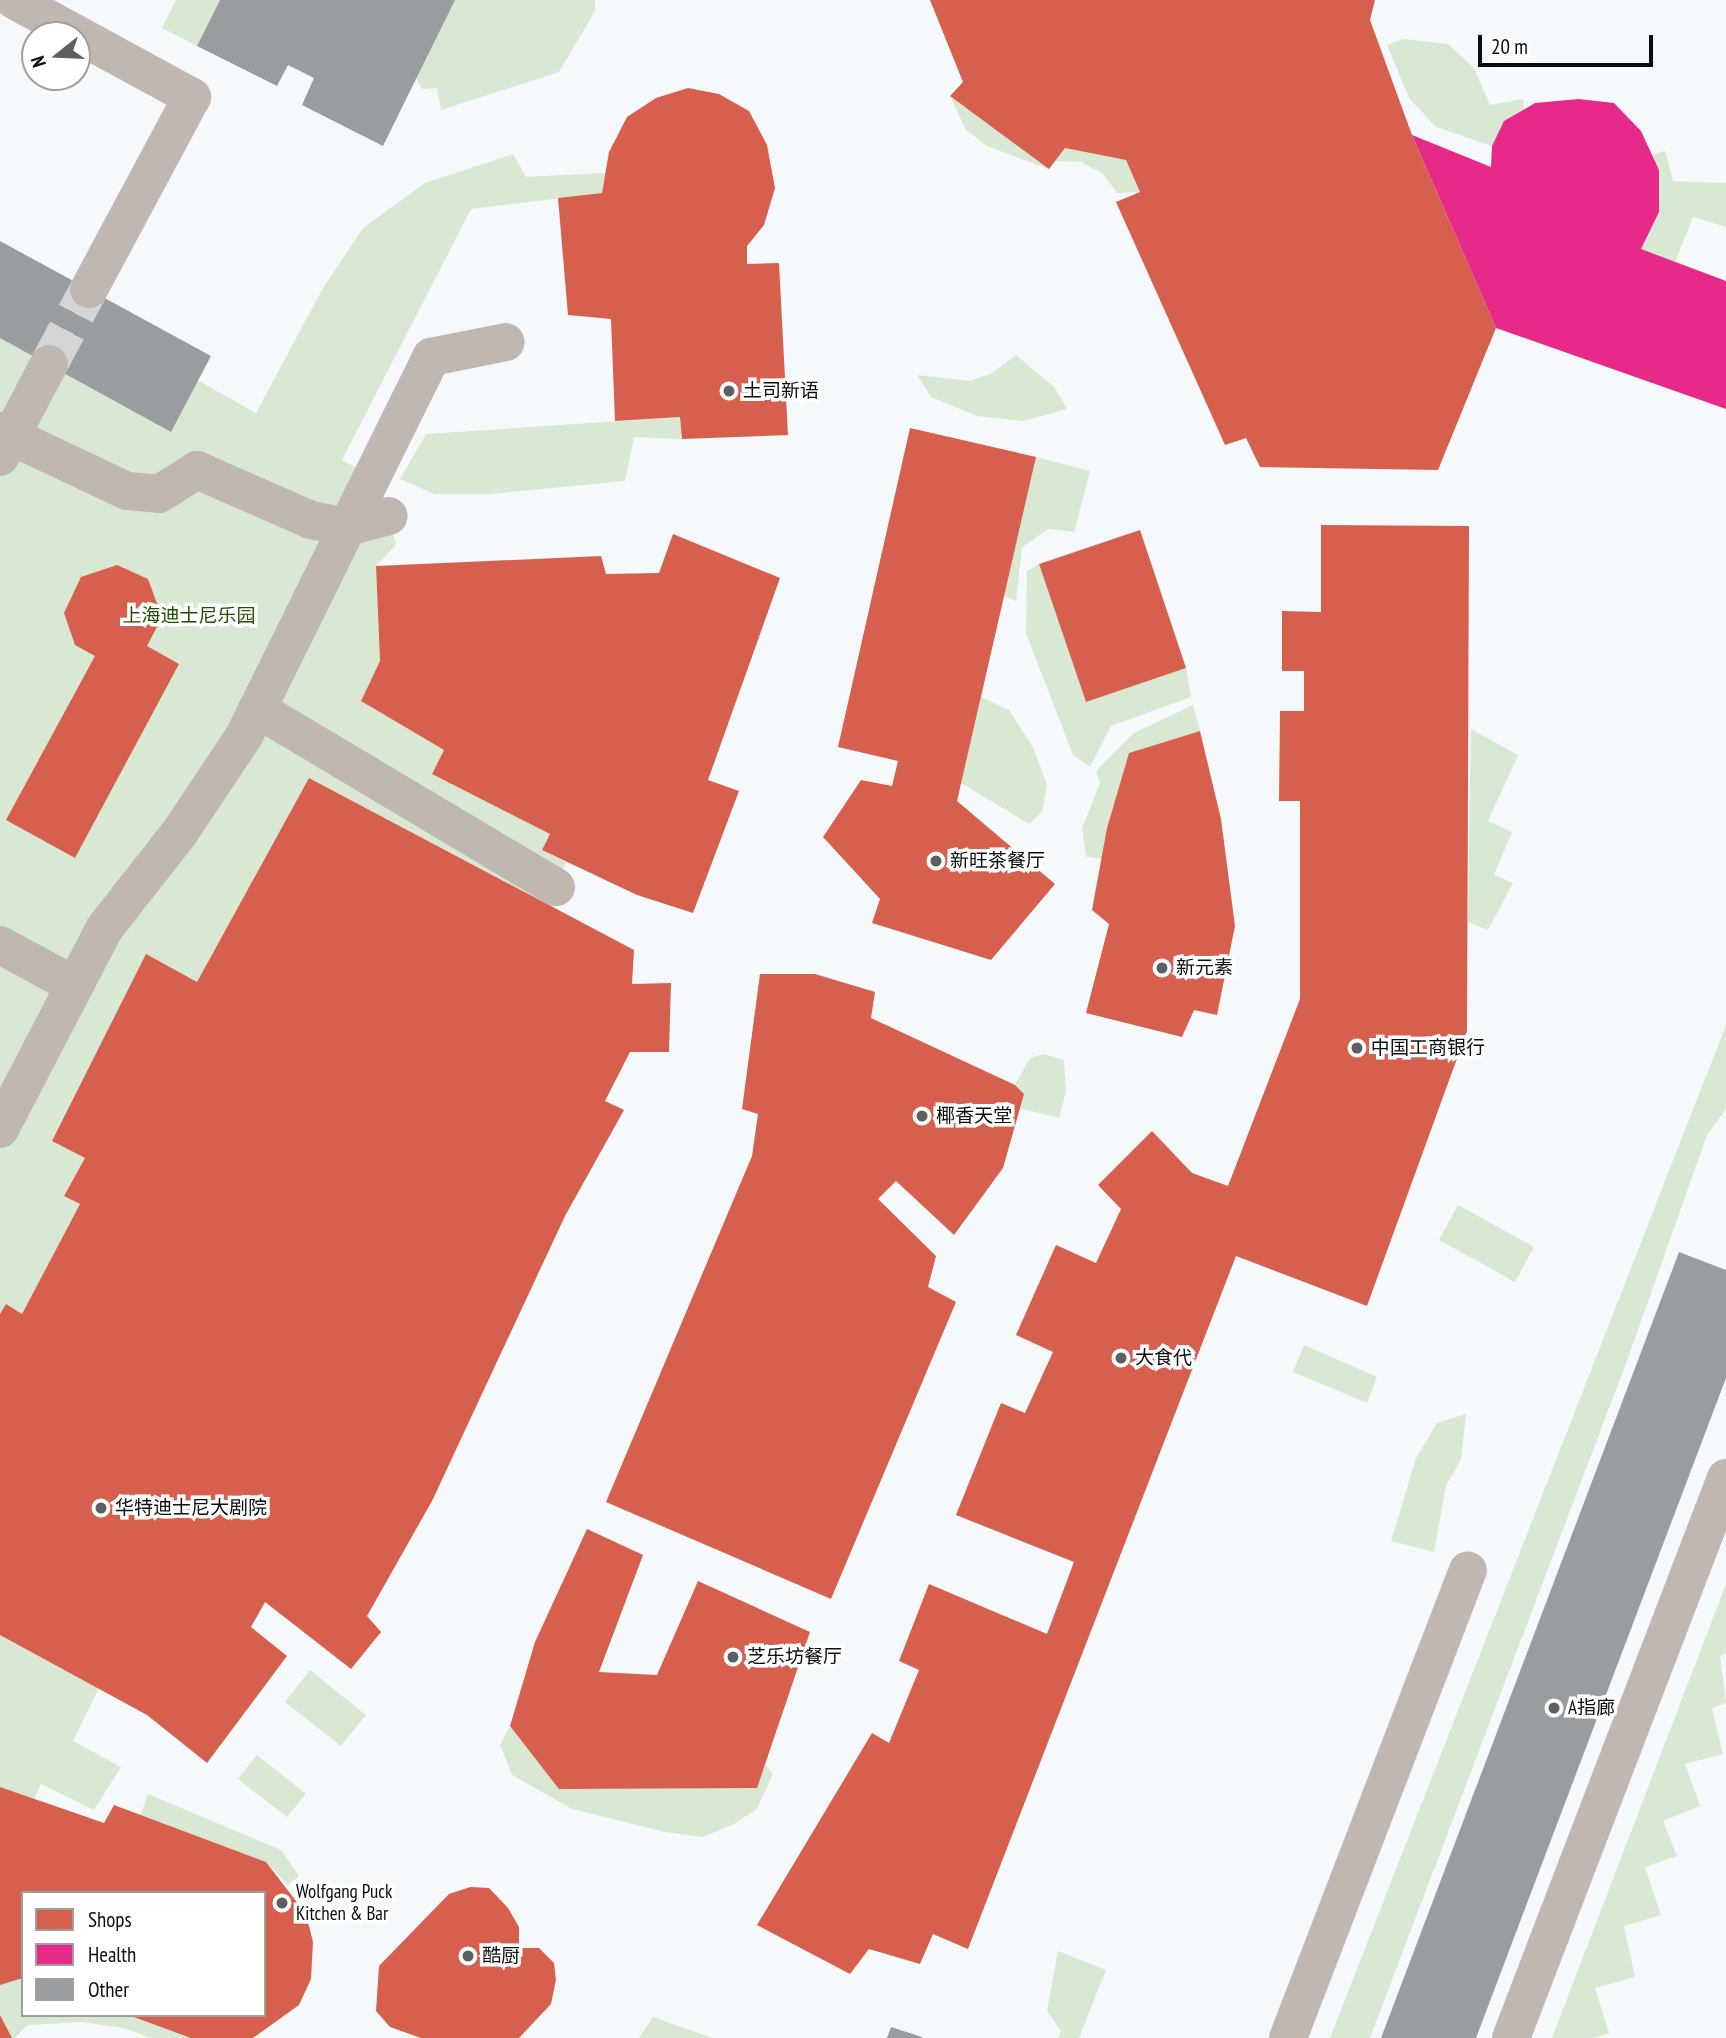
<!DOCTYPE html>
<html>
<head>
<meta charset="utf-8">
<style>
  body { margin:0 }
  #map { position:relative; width:1726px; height:2038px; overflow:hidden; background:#f6f9fb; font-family:"PT Sans Narrow","Noto Sans SC",sans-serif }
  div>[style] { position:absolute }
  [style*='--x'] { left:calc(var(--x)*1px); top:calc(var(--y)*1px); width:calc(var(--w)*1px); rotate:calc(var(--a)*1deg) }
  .green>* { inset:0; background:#d8e8d3 }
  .shops>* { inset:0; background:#d6604d }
  .health>* { inset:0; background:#e7298a }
  .building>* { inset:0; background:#9a9d9f }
  .minor-tunnel>* { height:38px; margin-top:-19px; transform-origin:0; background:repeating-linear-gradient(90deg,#d3d5d7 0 38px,transparent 0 57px) }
  .minor>* { height:38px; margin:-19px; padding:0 19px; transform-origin:19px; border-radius:19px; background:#c0b7b0 }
  .dots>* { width:19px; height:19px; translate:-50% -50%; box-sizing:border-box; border:4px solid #fff; border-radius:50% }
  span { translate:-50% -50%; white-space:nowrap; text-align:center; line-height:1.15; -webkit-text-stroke:7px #fff; paint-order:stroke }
  .poi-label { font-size:19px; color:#0a0c0e }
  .left { translate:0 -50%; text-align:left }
  .park-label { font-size:19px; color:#234b06 }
  .legend { position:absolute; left:21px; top:1891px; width:245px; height:126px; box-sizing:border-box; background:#fff; border:2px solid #9d9e9f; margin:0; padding:9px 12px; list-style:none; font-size:21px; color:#0a0c0e }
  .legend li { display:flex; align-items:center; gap:14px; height:35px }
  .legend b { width:35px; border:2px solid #9d9e9f }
  .north { position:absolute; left:21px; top:21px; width:70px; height:70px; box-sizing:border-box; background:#fff; border:2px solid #9d9e9f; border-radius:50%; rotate:252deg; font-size:19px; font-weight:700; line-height:28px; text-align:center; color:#0a0c0e }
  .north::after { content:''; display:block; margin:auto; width:24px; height:32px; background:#5d5f61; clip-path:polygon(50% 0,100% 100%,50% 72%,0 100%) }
  .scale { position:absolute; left:1478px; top:35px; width:175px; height:32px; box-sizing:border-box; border:4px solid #0a0c0e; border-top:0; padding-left:9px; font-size:21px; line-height:24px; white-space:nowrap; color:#0a0c0e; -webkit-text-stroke:5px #fff; paint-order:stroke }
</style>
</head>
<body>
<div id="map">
  <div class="green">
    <i style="clip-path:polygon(176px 0,220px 0,197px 46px,162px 28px)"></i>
    <i style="clip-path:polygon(454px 0,595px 0,595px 11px,559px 72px,441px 110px,437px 88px,422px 89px,416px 78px)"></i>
    <i style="clip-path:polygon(1404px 39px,1448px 44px,1474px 68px,1490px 105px,1523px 99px,1524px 109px,1504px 121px,1492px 146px,1436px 127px,1409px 98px,1387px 45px)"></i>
    <i style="clip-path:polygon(950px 96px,1049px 169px,987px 146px,966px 130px)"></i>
    <i style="clip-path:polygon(1065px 148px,1126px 160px,1140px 192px,1117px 193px,1103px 174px,1081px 162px,1055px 161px)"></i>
    <i style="clip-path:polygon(1665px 151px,1673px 181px,1726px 183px,1726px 227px,1693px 217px,1675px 262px,1641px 249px,1659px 212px,1659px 170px,1652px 155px)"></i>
    <i style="clip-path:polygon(513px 154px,526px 177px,605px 173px,602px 193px,471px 209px,342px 460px,380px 481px,396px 545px,376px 566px,380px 661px,361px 701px,444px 750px,432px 774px,550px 834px,542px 850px,566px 862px,556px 887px,547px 904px,309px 778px,197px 982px,52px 1141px,85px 1158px,64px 1196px,80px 1204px,22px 1314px,6px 1304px,0 1314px,0 269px,256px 413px,323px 288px,363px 228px,425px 183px)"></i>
    <i style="clip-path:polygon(1016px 355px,1054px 387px,1067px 409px,1023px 421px,977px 416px,931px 397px,917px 375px,970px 381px,992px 373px)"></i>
    <i style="clip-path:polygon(680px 417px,682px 439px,634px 437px,625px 481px,491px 494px,434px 494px,400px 479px,426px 434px)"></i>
    <i style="clip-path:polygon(1036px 457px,1090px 471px,1074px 532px,1049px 529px,1022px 547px,1016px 601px,1004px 596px)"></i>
    <i style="clip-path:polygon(1039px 564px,1086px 702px,1186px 668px,1191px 697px,1111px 726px,1090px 767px,1073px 755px,1026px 633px,1027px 571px)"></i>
    <i style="clip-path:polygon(981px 697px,1009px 710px,1033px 747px,1047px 785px,1042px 812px,1029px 824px,961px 783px)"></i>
    <i style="clip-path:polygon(1193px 705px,1200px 731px,1129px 753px,1107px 828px,1103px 859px,1086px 857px,1082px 828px,1100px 783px,1096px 771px,1134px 733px)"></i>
    <i style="clip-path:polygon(1471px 729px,1518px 755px,1488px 821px,1512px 832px,1494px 875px,1513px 883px,1488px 930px,1468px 922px)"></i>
    <i style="clip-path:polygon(1726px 1025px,1726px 1109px,1707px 1135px,1628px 1358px,1370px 2038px,1330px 2038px)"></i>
    <i style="clip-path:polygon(1043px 1054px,1064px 1060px,1066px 1092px,1059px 1118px,1019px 1108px,1024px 1094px,1015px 1085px,1030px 1058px)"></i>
    <i style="clip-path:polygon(1458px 1205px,1534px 1247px,1515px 1282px,1439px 1240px)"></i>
    <i style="clip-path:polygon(1304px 1345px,1377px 1377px,1367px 1403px,1293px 1372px)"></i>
    <i style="clip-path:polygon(1466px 1414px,1461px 1459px,1446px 1486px,1434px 1552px,1391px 1541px,1416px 1458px,1437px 1423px)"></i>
    <i style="clip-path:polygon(1726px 1584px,1726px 1653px,1720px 1656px,1726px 1703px,1712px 1708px,1723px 1754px,1685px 1764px,1700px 1806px,1663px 1821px,1677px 1856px,1645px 1867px,1661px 1915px,1624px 1926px,1635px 1977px,1595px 1988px,1609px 2033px,1593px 2038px,1552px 2038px)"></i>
    <i style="clip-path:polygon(0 1635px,99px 1688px,73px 1741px,121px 1767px,94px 1810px,41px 1784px,34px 1799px,0 1787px)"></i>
    <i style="clip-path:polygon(310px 1670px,366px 1715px,341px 1746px,285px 1702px)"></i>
    <i style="clip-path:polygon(510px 1726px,560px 1789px,765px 1764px,773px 1774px,757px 1809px,734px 1824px,703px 1837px,665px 1832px,572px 1809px,512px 1775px,500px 1745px)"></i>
    <i style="clip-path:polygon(257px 1755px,306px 1794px,287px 1817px,238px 1779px)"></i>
    <i style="clip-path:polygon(148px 1794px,281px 1850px,299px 1876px,288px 1885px,266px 1862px,140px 1816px)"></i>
    <i style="clip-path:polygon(1058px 1951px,1106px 1970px,1079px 2038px,1058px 2038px,1061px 2031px,1047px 2011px)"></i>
    <i style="clip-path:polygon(23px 1978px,23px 2015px,131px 2015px,191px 2038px,151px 2038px,123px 2028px,82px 2022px,28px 2025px,14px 2038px,0 2038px,0 1985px)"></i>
    <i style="clip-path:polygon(653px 2017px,713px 2038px,639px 2038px)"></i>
  </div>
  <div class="shops">
    <i style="clip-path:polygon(930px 0,1375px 0,1370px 20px,1412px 135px,1496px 328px,1438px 470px,1260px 467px,1246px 438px,1225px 445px,1116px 202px,1140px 192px,1126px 160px,1065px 148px,1049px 169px,950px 96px,963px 82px)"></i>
    <i style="clip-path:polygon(688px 88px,719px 94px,749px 111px,767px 145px,775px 188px,764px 225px,747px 246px,747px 264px,779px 263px,788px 435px,682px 439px,680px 417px,615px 421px,611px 319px,568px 315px,558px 198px,602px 193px,609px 152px,627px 117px,656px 98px)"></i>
    <i style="clip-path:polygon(910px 428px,1036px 457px,957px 801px,1055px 884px,991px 960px,872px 923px,880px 899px,823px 837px,861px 780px,892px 786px,898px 761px,838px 747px)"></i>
    <i style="clip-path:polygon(1321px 525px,1469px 526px,1467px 1031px,1367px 1306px,1236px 1256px,968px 1949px,933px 1934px,920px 1964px,869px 1949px,850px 1974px,757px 1925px,872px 1733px,889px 1743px,919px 1670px,899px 1661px,929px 1584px,1047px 1634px,1074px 1562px,956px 1515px,1001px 1403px,1025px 1413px,1053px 1352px,1016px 1335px,1056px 1245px,1096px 1263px,1121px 1209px,1098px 1185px,1152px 1131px,1192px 1173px,1228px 1186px,1300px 999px,1300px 801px,1279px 801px,1280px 711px,1304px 711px,1304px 671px,1282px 671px,1282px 611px,1321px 612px)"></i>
    <i style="clip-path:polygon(1140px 530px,1186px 668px,1086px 702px,1039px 564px)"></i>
    <i style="clip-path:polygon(673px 534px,780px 578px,708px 780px,739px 791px,693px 913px,637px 895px,542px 850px,550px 834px,432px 774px,444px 750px,361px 701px,380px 661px,376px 566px,601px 556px,606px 574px,659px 573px)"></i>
    <i style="clip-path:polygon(117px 565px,148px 579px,162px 617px,147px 646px,179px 664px,75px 858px,6px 820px,95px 656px,75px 645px,64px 613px,81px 577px)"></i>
    <i style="clip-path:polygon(1200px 731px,1221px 819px,1235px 926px,1217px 1015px,1194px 1010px,1182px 1037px,1086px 1013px,1109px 924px,1092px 910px,1107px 828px,1129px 753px)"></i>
    <i style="clip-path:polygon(309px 778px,634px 950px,632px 984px,671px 983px,669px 1052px,630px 1052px,605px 1101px,624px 1110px,565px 1216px,432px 1501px,367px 1616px,381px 1632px,351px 1669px,265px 1602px,251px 1627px,287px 1656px,207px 1763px,147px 1715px,0 1635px,0 1314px,6px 1304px,22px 1314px,80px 1204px,64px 1196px,85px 1158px,52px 1141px,146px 954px,197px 982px)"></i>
    <i style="clip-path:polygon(760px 974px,815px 974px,875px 992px,871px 1018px,1015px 1085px,1024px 1094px,1003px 1168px,954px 1235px,896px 1181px,878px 1199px,936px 1256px,928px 1287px,956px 1302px,831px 1599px,606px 1502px,752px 1156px,758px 1114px,742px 1109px)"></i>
    <i style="clip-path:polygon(587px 1529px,643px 1555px,599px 1672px,657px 1675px,698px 1581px,810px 1632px,757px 1788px,559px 1789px,510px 1726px,535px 1642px)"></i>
    <i style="clip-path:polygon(0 1787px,104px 1823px,114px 1805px,266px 1862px,306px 1914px,313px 1942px,311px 1979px,299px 2005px,253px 2038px,191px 2038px,131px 2016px,264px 2015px,264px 1893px,23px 1893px,23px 1978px,0 1985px)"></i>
    <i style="clip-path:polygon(470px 1887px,489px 1888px,508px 1908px,519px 1927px,519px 1948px,539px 1948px,554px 1963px,556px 1980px,551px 2004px,519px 2038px,421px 2038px,390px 2027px,376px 2011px,379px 1966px,449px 1894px)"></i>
    <i style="clip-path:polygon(0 2015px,12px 2038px,0 2038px)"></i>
  </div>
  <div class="health">
    <i style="clip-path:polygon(1579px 99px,1614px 103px,1641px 131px,1659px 170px,1659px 212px,1641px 249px,1726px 281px,1726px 409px,1496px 328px,1412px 135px,1491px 167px,1492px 146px,1504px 121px,1535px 103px)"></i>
  </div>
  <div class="building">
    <i style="clip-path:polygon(220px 0,455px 0,383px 146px,302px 105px,314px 78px,288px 65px,277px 86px,197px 46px)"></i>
    <i style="clip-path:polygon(0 241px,211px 356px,171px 432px,0 338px)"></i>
    <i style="clip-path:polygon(1679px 1252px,1726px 1270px,1726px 1378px,1476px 2038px,1381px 2038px)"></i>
    <i style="clip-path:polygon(891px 2027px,922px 2037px,922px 2038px,887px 2038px)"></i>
  </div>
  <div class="minor-tunnel">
    <i style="--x:49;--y:364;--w:85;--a:-61.9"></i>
  </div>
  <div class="minor">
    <i style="--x:14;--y:0;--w:203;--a:28.6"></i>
    <i style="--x:192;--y:97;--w:218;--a:118.2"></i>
    <i style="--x:0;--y:431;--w:140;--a:25.3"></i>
    <i style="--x:127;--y:491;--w:32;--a:5"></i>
    <i style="--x:159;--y:494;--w:45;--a:-32.3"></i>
    <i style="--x:197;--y:470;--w:124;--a:23.7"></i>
    <i style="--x:311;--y:520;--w:37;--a:11"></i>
    <i style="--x:347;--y:527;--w:43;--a:-14.7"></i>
    <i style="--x:0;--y:457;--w:105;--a:-62.2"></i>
    <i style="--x:257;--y:709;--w:348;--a:30.8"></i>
    <i style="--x:0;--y:945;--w:84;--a:28.4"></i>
    <i style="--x:0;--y:1129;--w:225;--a:-62.5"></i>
    <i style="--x:104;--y:929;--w:123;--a:-51.9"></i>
    <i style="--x:180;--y:832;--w:115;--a:-56.3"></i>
    <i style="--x:244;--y:736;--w:423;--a:-63.7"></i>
    <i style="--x:431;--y:357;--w:76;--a:-11.3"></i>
    <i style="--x:1288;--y:2038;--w:501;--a:-68.96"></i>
    <i style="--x:1511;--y:2038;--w:600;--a:-69"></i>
  </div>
  <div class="dots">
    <i style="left:729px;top:391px;background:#5d5f61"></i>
    <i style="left:936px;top:861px;background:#5d5f61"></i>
    <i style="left:1162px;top:968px;background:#5d5f61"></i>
    <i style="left:1357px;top:1048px;background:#5d5f61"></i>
    <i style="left:922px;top:1116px;background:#5d5f61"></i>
    <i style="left:1121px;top:1358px;background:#5d5f61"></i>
    <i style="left:101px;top:1508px;background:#5d5f61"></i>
    <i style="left:733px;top:1657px;background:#5d5f61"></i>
    <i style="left:1554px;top:1708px;background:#5d5f61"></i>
    <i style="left:282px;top:1903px;background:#5d5f61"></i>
    <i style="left:468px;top:1956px;background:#5d5f61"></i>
  </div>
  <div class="poi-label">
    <span class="left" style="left:743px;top:391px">土司新语</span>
    <span class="left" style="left:950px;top:861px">新旺茶餐厅</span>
    <span class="left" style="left:1176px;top:968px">新元素</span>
    <span class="left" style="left:1371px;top:1048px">中国工商银行</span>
    <span class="left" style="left:936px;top:1116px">椰香天堂</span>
    <span class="left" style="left:1135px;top:1358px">大食代</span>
    <span class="left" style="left:115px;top:1508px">华特迪士尼大剧院</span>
    <span class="left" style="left:747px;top:1657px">芝乐坊餐厅</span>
    <span class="left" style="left:1568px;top:1708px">A指廊</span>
    <span class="left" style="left:296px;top:1903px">Wolfgang Puck<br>Kitchen &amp; Bar</span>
    <span class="left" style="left:482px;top:1956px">酷厨</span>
  </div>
  <div class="park-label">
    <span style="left:189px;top:616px">上海迪士尼乐园</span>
  </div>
  <ul class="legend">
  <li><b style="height:19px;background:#d6604d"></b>Shops</li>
  <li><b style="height:19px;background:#e7298a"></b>Health</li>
  <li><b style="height:19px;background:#9a9d9f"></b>Other</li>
  </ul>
  <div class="north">N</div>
  <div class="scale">20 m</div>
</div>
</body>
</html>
